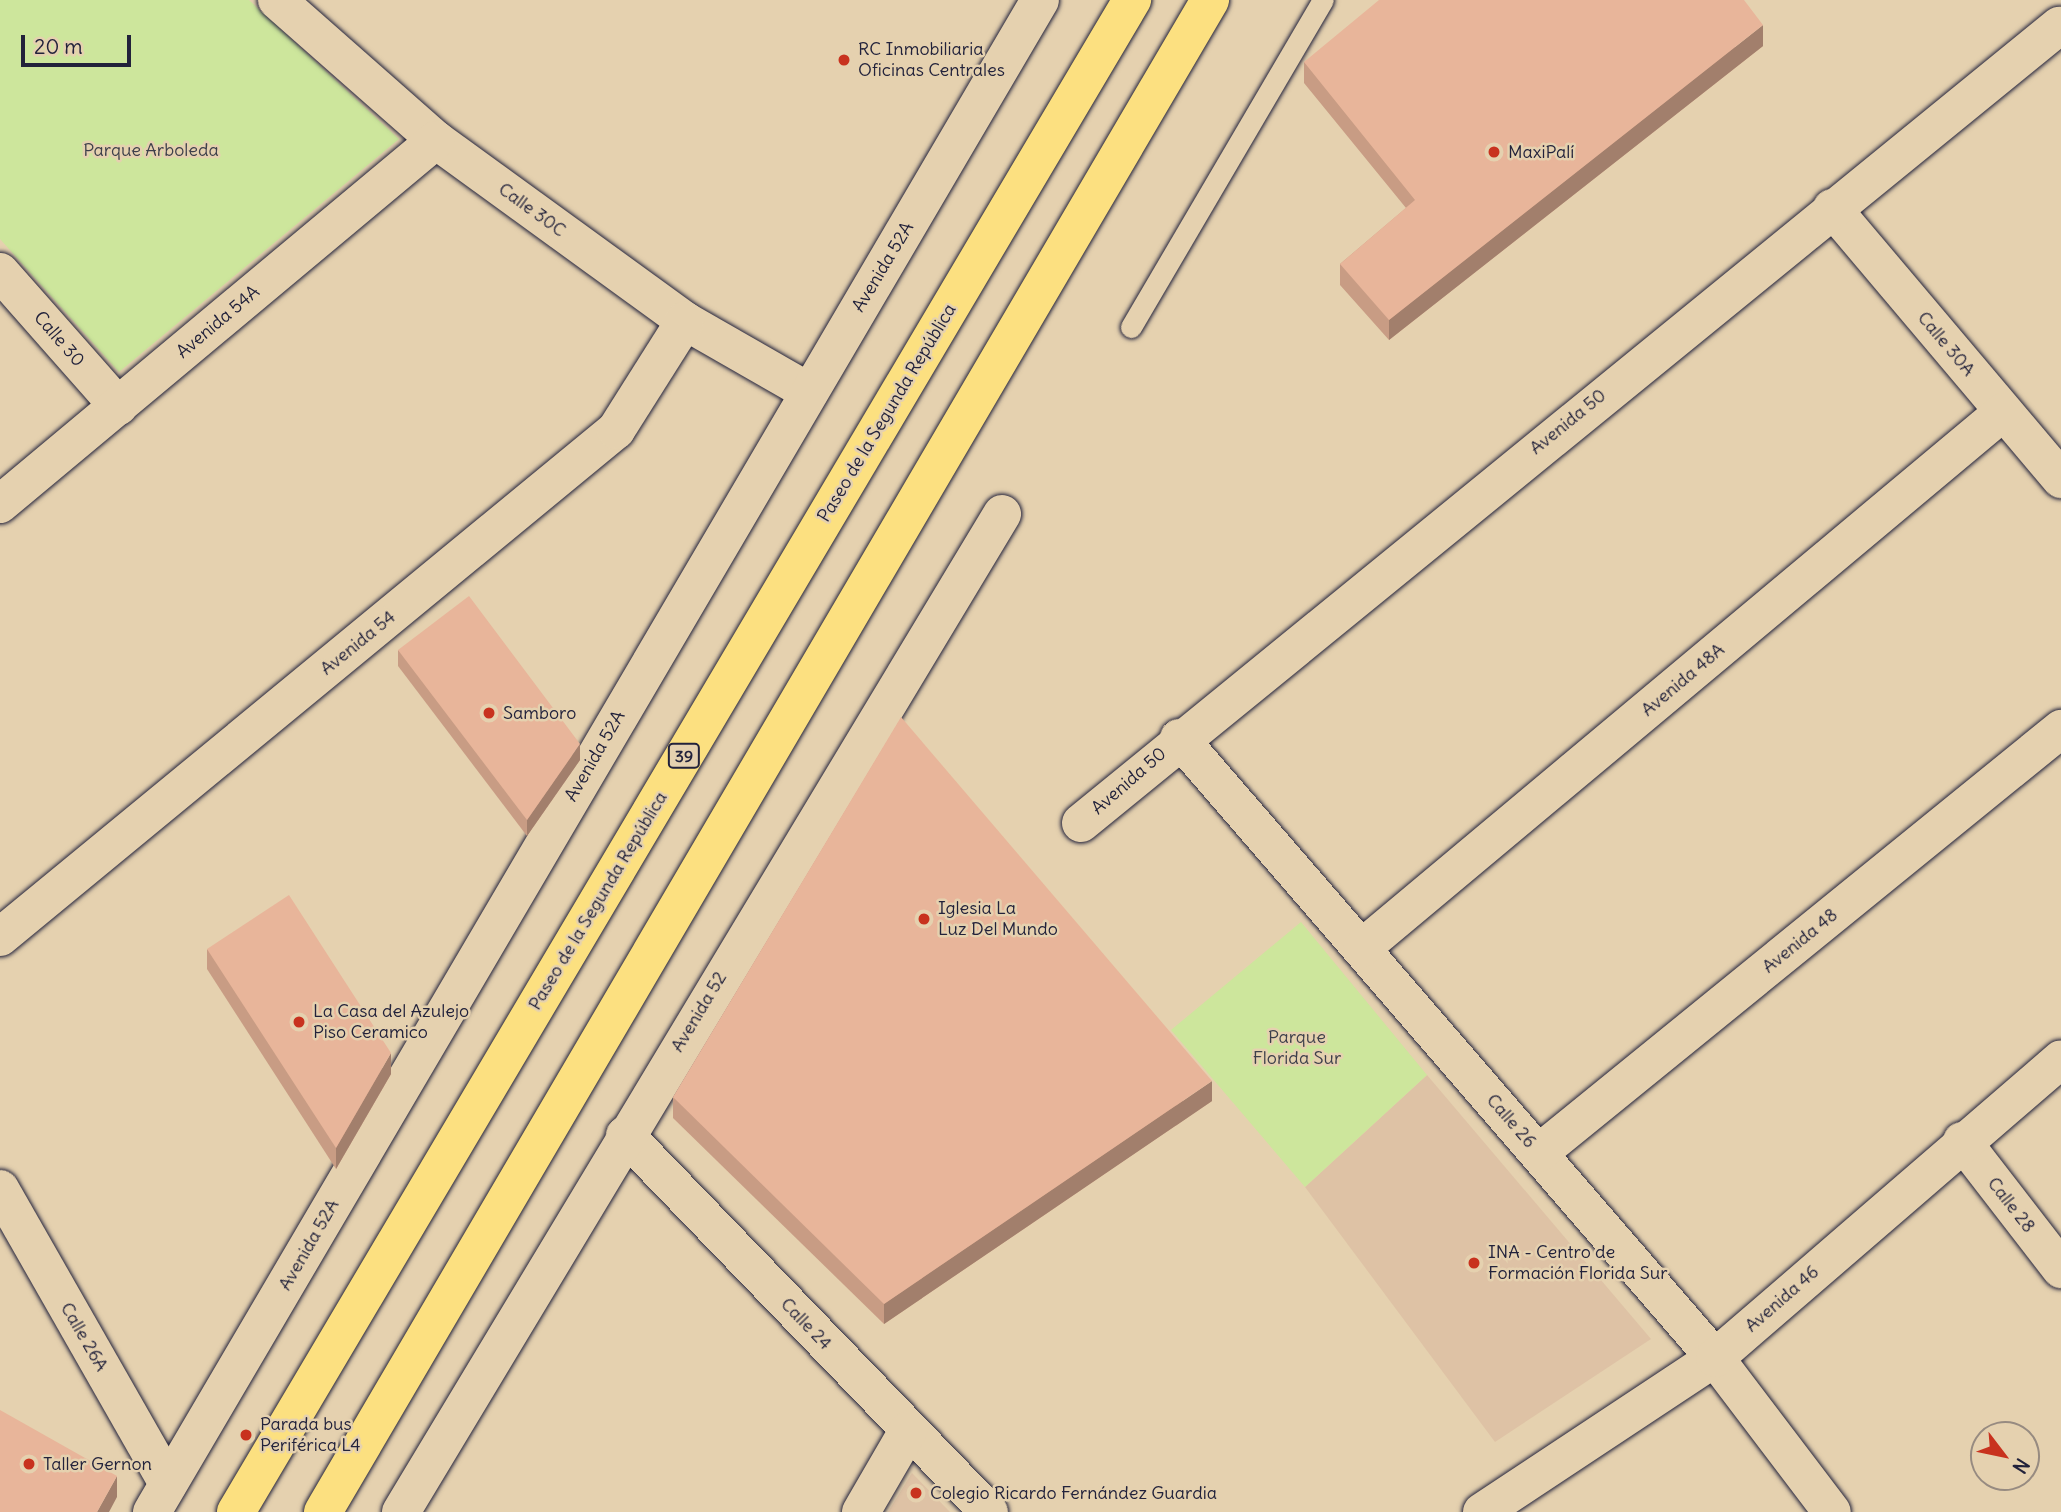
<!DOCTYPE html>
<html>
<head>
<meta charset="utf-8">
<style>
  body { margin:0 }
  #map { position:relative; width:2061px; height:1512px; overflow:hidden; background:#e5d1af; font-family:Delius,sans-serif }
  div>[style] { position:absolute }
  [style*='--x'] { left:calc(var(--x)*1px); top:calc(var(--y)*1px); width:calc(var(--w)*1px); rotate:calc(var(--a)*1deg) }
  .built>* { inset:0; background:#dec2a5 }
  .green>* { inset:0; background:#cde69c }
  .roads { filter:drop-shadow(0 0 2px #22223b) drop-shadow(0 0 2px #22223b) }
  .lane>* { height:21px; margin:-10.5px; padding:0 10.5px; transform-origin:10.5px; border-radius:10.5px; background:#e5d1af }
  .street>* { height:38px; margin:-19px; padding:0 19px; transform-origin:19px; border-radius:19px; background:#e5d1af }
  .highway>* { height:38px; margin:-19px; padding:0 19px; transform-origin:19px; border-radius:19px; background:#fce080 }
  .wall>* { inset:0; background:#c89c84 }
  .shaded-wall>* { inset:0; background:#a27f6c }
  .building>* { inset:0; background:#e8b59a }
  .dots>* { width:19px; height:19px; translate:-50% -50%; box-sizing:border-box; border:4px solid #e5d1af; border-radius:50% }
  span { translate:-50% -50%; white-space:nowrap; text-align:center; line-height:1.15; -webkit-text-stroke:5px #e5d1af; paint-order:stroke }
  .shield-label span { padding:2px 5px; background:#e5d1af; border:2px solid; border-radius:5px; -webkit-text-stroke-width:0 }
  .shield-label { font-size:16px; color:#22223b; font-weight:700 }
  .poi-label { font-size:18px; color:#22223b }
  .left { translate:0 -50%; text-align:left }
  .park-label { font-size:18px; color:#3c3f4a }
  .street-label { font-size:18px; color:#22223b }
  .north { position:absolute; left:1970px; top:1421px; width:70px; height:70px; box-sizing:border-box; background:#e5d1af; border:2px solid #978b81; border-radius:50%; rotate:122deg; font-size:19px; font-weight:700; line-height:28px; text-align:center; color:#22223b }
  .north::after { content:''; display:block; margin:auto; width:24px; height:32px; background:#c8321e; clip-path:polygon(50% 0,100% 100%,50% 72%,0 100%) }
  .scale { position:absolute; left:21px; top:35px; width:110px; height:32px; box-sizing:border-box; border:4px solid #22223b; border-top:0; padding-left:9px; font-size:21px; line-height:24px; white-space:nowrap; color:#22223b; -webkit-text-stroke:5px #e5d1af; paint-order:stroke }
</style>
</head>
<body>
<div id="map">
  <div class="built">
    <i style="clip-path:polygon(1427px 1075px,1651px 1339px,1495px 1442px,1305px 1187px)"></i>
    <i style="clip-path:polygon(912px 1473px,950px 1512px,888px 1512px)"></i>
  </div>
  <div class="green">
    <i style="clip-path:polygon(0 0,249px 0,399px 139px,119px 372px,0 239px)"></i>
    <i style="clip-path:polygon(1301px 922px,1427px 1075px,1305px 1187px,1171px 1030px)"></i>
  </div>
  <div class="roads">
    <div class="lane">
      <i style="--x:1131;--y:327;--w:379;--a:-59.6"></i>
    </div>
    <div class="street">
      <i style="--x:277;--y:0;--w:212;--a:41.4"></i>
      <i style="--x:436;--y:140;--w:308;--a:36"></i>
      <i style="--x:685;--y:321;--w:143;--a:29.8"></i>
      <i style="--x:1832;--y:208;--w:355;--a:49.8"></i>
      <i style="--x:0;--y:272;--w:179;--a:48.6"></i>
      <i style="--x:0;--y:504;--w:568;--a:-39.86"></i>
      <i style="--x:1179;--y:738;--w:820;--a:49.16"></i>
      <i style="--x:1715;--y:1358;--w:193;--a:52.8"></i>
      <i style="--x:1081;--y:823;--w:1262;--a:-39.18"></i>
      <i style="--x:0;--y:937;--w:798;--a:-39.46"></i>
      <i style="--x:616;--y:430;--w:129;--a:-57.7"></i>
      <i style="--x:1362;--y:948;--w:836;--a:-39.9"></i>
      <i style="--x:625;--y:1135;--w:524;--a:46.01"></i>
      <i style="--x:1962;--y:1141;--w:162;--a:52.3"></i>
      <i style="--x:1539;--y:1153;--w:673;--a:-39.09"></i>
      <i style="--x:0;--y:1189;--w:339;--a:60.3"></i>
      <i style="--x:152;--y:1512;--w:1753;--a:-59.57"></i>
      <i style="--x:401;--y:1512;--w:1165;--a:-58.94"></i>
      <i style="--x:861;--y:1512;--w:94;--a:-59.9"></i>
      <i style="--x:1482;--y:1512;--w:279;--a:-33.5"></i>
      <i style="--x:1715;--y:1358;--w:457;--a:-40.8"></i>
    </div>
    <div class="highway">
      <i style="--x:236;--y:1512;--w:1758;--a:-59.35"></i>
      <i style="--x:323;--y:1512;--w:1753;--a:-59.6"></i>
    </div>
  </div>
  <div class="wall">
    <i style="clip-path:polygon(1763px 46px,1389px 340px,1340px 285px,1340px 264px,1406px 208px,1304px 83px,1304px 62px)"></i>
    <i style="clip-path:polygon(398px 650px,580px 760px,527px 836px,398px 666px)"></i>
    <i style="clip-path:polygon(207px 949px,391px 1074px,336px 1169px,207px 969px)"></i>
    <i style="clip-path:polygon(673px 1097px,1212px 1101px,884px 1324px,673px 1118px)"></i>
  </div>
  <div class="shaded-wall">
    <i style="clip-path:polygon(1763px 25px,1763px 46px,1389px 340px,1389px 320px)"></i>
    <i style="clip-path:polygon(580px 744px,580px 760px,527px 836px,527px 820px)"></i>
    <i style="clip-path:polygon(391px 1053px,391px 1074px,336px 1169px,336px 1148px)"></i>
    <i style="clip-path:polygon(1212px 1081px,1212px 1101px,884px 1324px,884px 1304px)"></i>
    <i style="clip-path:polygon(117px 1476px,117px 1497px,109px 1512px,97px 1512px)"></i>
  </div>
  <div class="building">
    <i style="clip-path:polygon(1379px 0,1744px 0,1763px 25px,1389px 320px,1340px 264px,1415px 200px,1304px 62px)"></i>
    <i style="clip-path:polygon(469px 596px,580px 744px,527px 820px,398px 650px)"></i>
    <i style="clip-path:polygon(901px 717px,1212px 1081px,884px 1304px,673px 1097px)"></i>
    <i style="clip-path:polygon(289px 895px,391px 1053px,336px 1148px,207px 949px)"></i>
    <i style="clip-path:polygon(0 1410px,117px 1476px,97px 1512px,0 1512px)"></i>
  </div>
  <div class="dots">
    <i style="left:844px;top:60px;background:#c8321e"></i>
    <i style="left:1494px;top:152px;background:#c8321e"></i>
    <i style="left:489px;top:713px;background:#c8321e"></i>
    <i style="left:924px;top:919px;background:#c8321e"></i>
    <i style="left:299px;top:1022px;background:#c8321e"></i>
    <i style="left:1474px;top:1263px;background:#c8321e"></i>
    <i style="left:246px;top:1435px;background:#c8321e"></i>
    <i style="left:29px;top:1464px;background:#c8321e"></i>
    <i style="left:916px;top:1493px;background:#c8321e"></i>
  </div>
  <div class="shield-label">
    <span style="left:684px;top:756px">39</span>
  </div>
  <div class="poi-label">
    <span class="left" style="left:858px;top:60px">RC Inmobiliaria<br>Oficinas Centrales</span>
    <span class="left" style="left:1508px;top:152px">MaxiPalí</span>
    <span class="left" style="left:503px;top:713px">Samboro</span>
    <span class="left" style="left:938px;top:919px">Iglesia La<br>Luz Del Mundo</span>
    <span class="left" style="left:313px;top:1022px">La Casa del Azulejo<br>Piso Ceramico</span>
    <span class="left" style="left:1488px;top:1263px">INA - Centro de<br>Formación Florida Sur</span>
    <span class="left" style="left:260px;top:1435px">Parada bus<br>Periférica L4</span>
    <span class="left" style="left:43px;top:1464px">Taller Gernon</span>
    <span class="left" style="left:930px;top:1493px">Colegio Ricardo Fernández Guardia</span>
  </div>
  <div class="park-label">
    <span style="left:151px;top:150px">Parque Arboleda</span>
    <span style="left:1297px;top:1048px">Parque<br>Florida Sur</span>
  </div>
  <div class="street-label">
    <span style="left:532px;top:210px;rotate:36deg">Calle 30C</span>
    <span style="left:883px;top:267px;rotate:-59deg">Avenida 52A</span>
    <span style="left:218px;top:322px;rotate:-40deg">Avenida 54A</span>
    <span style="left:59px;top:339px;rotate:49deg">Calle 30</span>
    <span style="left:1946px;top:344px;rotate:50deg">Calle 30A</span>
    <span style="left:887px;top:413px;rotate:-59deg">Paseo de la Segunda República</span>
    <span style="left:1568px;top:422px;rotate:-39deg">Avenida 50</span>
    <span style="left:358px;top:643px;rotate:-39deg">Avenida 54</span>
    <span style="left:1683px;top:680px;rotate:-40deg">Avenida 48A</span>
    <span style="left:595px;top:756px;rotate:-60deg">Avenida 52A</span>
    <span style="left:1129px;top:781px;rotate:-41deg">Avenida 50</span>
    <span style="left:598px;top:901px;rotate:-59deg">Paseo de la Segunda República</span>
    <span style="left:1800px;top:941px;rotate:-39deg">Avenida 48</span>
    <span style="left:699px;top:1012px;rotate:-59deg">Avenida 52</span>
    <span style="left:1511px;top:1121px;rotate:49deg">Calle 26</span>
    <span style="left:2011px;top:1205px;rotate:52deg">Calle 28</span>
    <span style="left:309px;top:1245px;rotate:-60deg">Avenida 52A</span>
    <span style="left:1782px;top:1299px;rotate:-41deg">Avenida 46</span>
    <span style="left:806px;top:1324px;rotate:46deg">Calle 24</span>
    <span style="left:84px;top:1337px;rotate:60deg">Calle 26A</span>
  </div>
  <div class="north">N</div>
  <div class="scale">20 m</div>
</div>
</body>
</html>
